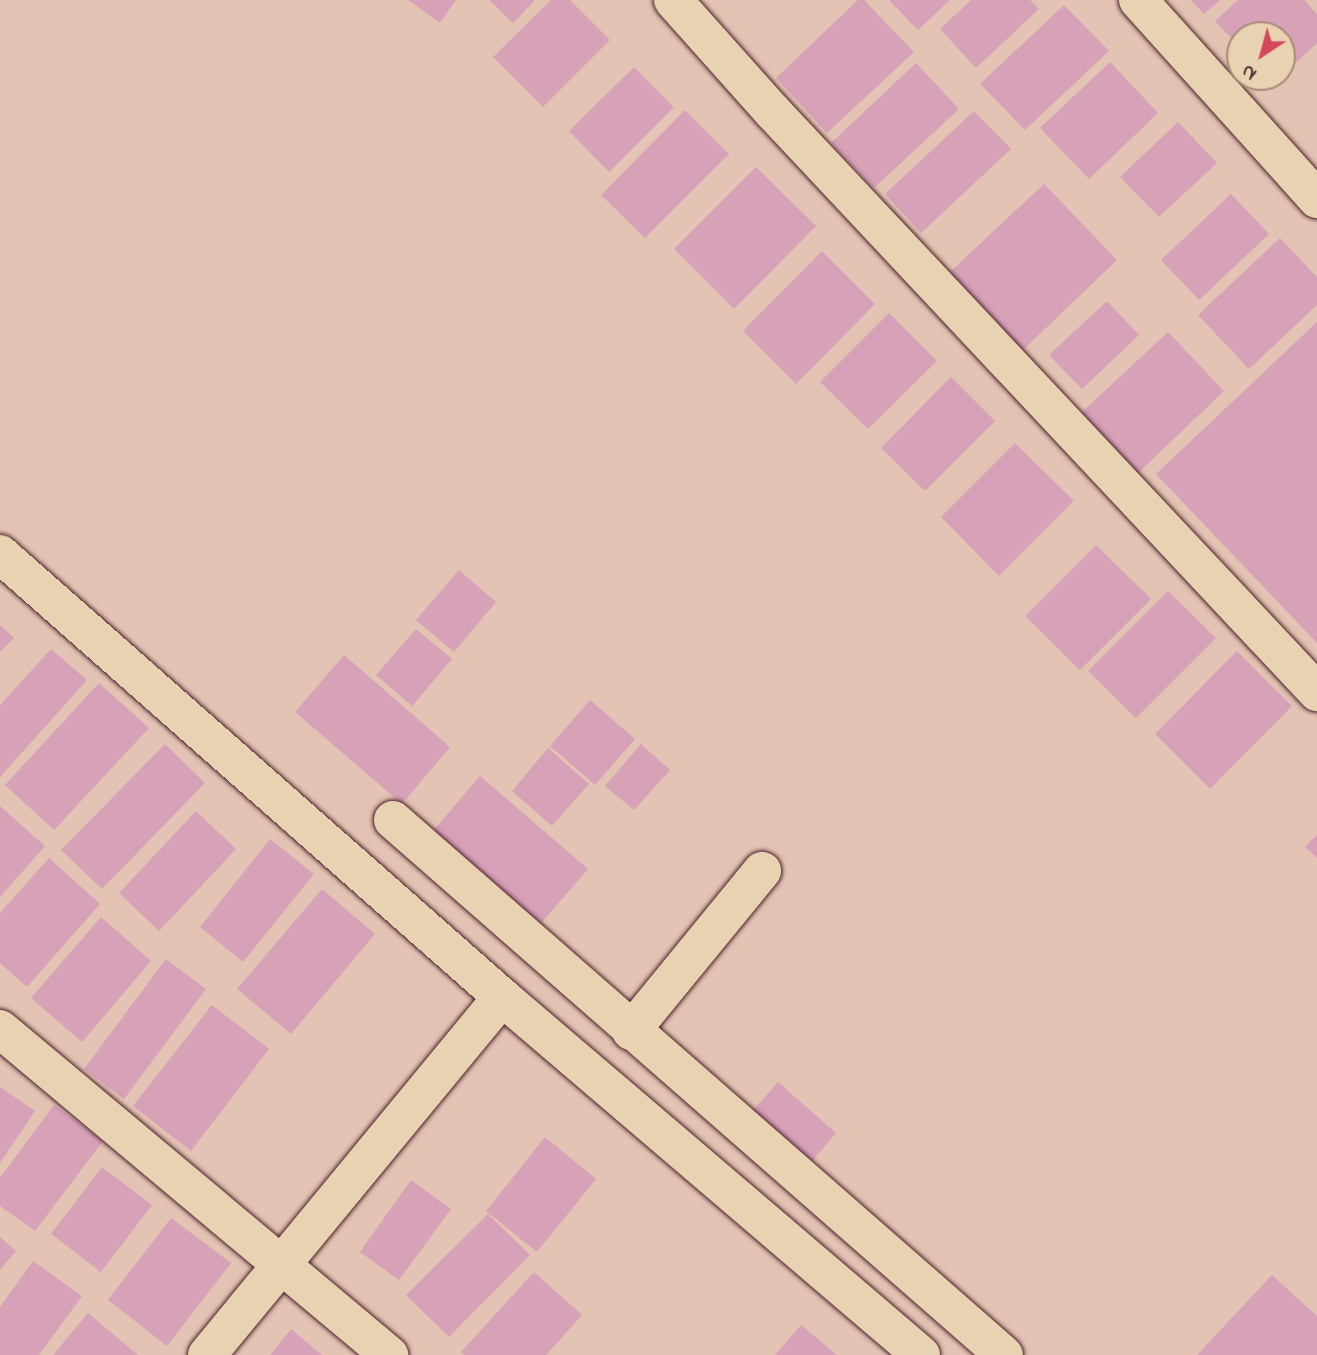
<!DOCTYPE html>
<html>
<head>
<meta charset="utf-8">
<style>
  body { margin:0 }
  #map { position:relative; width:1317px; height:1355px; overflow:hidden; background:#e3c3b3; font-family:"Indie Flower",sans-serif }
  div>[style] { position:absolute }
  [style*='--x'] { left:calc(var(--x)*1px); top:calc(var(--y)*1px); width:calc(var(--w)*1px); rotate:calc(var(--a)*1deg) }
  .building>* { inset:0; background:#d7a1b8 }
  .roads { filter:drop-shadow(0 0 2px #4a1f2b) drop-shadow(0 0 2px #4a1f2b) }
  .minor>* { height:38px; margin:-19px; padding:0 19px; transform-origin:19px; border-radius:19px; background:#e8d2b1 }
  span { translate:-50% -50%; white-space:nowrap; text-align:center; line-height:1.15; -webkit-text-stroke:6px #e8d2b1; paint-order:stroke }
  .north { position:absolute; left:1226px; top:21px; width:70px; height:70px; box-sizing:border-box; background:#e8d2b1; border:2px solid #a98a7b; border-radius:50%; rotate:216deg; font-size:19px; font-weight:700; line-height:28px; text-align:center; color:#4a1f2b }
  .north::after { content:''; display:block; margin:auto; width:24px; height:32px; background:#d1495b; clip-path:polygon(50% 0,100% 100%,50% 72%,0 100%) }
</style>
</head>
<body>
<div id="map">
  <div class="building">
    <i style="clip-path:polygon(408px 0,456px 0,440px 23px)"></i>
    <i style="clip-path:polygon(489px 0,535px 0,513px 23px)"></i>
    <i style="clip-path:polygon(551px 0,570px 0,610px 40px,543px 107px,493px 57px)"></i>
    <i style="clip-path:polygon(858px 0,864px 0,914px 52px,827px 133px,776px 78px)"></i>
    <i style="clip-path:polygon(889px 0,950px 0,918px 30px)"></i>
    <i style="clip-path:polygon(971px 0,1030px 0,1039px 9px,976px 68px,940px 29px)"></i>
    <i style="clip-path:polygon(1191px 0,1220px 0,1204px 14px)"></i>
    <i style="clip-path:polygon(1238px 0,1304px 0,1317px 14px,1317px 43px,1282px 76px,1282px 35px,1240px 35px,1240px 47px,1215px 21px)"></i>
    <i style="clip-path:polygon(1064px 5px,1109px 51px,1025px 130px,980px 84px)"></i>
    <i style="clip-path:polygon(1110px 62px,1158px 113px,1089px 179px,1040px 128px)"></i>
    <i style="clip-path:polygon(916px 63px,959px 109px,874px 188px,831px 143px)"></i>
    <i style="clip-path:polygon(634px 67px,674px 107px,609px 172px,569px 131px)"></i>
    <i style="clip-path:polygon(685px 110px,729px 154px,645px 238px,601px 195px)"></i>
    <i style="clip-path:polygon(974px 111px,1011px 149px,921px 233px,885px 194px)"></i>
    <i style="clip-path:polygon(1178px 122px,1217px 163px,1159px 217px,1120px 177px)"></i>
    <i style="clip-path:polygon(756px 167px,816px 226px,734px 309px,674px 249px)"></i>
    <i style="clip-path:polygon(1044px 184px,1117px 260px,1023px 350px,950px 272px)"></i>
    <i style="clip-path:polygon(1231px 194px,1269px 234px,1199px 300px,1161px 260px)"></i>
    <i style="clip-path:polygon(1280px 238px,1317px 277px,1317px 305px,1249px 369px,1198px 315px)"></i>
    <i style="clip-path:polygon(822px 251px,875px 304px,796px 384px,743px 331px)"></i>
    <i style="clip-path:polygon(1107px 301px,1139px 335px,1082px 389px,1049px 355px)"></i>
    <i style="clip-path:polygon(889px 313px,937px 361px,868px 429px,820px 382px)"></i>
    <i style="clip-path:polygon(1317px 322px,1317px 643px,1156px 474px)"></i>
    <i style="clip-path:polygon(1168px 332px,1224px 391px,1138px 473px,1081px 413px)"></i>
    <i style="clip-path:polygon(951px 377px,995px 421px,925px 491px,881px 448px)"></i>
    <i style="clip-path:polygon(1015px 443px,1074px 501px,999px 576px,941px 517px)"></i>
    <i style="clip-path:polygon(1096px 545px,1151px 599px,1080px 670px,1025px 616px)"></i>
    <i style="clip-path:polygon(459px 570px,496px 602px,454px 652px,416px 620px)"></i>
    <i style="clip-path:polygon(1168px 591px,1216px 638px,1136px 718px,1088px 671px)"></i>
    <i style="clip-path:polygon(0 625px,14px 638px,0 652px)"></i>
    <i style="clip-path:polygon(416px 629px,452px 659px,412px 706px,376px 675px)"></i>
    <i style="clip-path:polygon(51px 649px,87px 680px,0 777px,0 705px)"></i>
    <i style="clip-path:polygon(1237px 651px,1292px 706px,1210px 789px,1155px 734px)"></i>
    <i style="clip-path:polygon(344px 655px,450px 747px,402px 804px,295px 712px)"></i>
    <i style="clip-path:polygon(99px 683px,149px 728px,54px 830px,5px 785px)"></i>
    <i style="clip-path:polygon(590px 700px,635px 739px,595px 785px,550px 746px)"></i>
    <i style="clip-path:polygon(165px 744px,205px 783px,102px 889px,61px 850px)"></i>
    <i style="clip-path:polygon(641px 744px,670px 770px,634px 810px,605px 786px)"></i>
    <i style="clip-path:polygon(548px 748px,589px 784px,552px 826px,512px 791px)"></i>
    <i style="clip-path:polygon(480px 776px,588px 869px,535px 930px,428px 837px)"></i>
    <i style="clip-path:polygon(0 806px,45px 846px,0 897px)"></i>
    <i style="clip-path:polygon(196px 811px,236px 849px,159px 931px,119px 893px)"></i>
    <i style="clip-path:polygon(1317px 835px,1317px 858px,1305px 847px)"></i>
    <i style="clip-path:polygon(270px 839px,314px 874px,243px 962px,200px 927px)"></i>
    <i style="clip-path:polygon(49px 858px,100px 904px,27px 987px,0 963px,0 913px)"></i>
    <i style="clip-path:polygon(322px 889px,375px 934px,291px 1034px,237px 989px)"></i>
    <i style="clip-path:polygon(101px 917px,151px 961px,82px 1042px,31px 998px)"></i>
    <i style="clip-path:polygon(166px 959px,206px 989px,124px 1099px,84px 1069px)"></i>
    <i style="clip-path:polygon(212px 1005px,269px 1049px,191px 1151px,133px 1106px)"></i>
    <i style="clip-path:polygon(778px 1082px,836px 1133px,808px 1166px,749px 1115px)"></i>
    <i style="clip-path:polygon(0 1087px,35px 1111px,0 1163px)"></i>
    <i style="clip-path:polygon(54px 1105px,103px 1141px,35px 1231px,0 1206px,0 1178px)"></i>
    <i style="clip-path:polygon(545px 1137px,596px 1179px,537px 1252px,486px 1211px)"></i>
    <i style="clip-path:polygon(102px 1167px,152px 1205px,101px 1272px,51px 1234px)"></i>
    <i style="clip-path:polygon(411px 1180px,451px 1209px,399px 1280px,360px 1252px)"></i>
    <i style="clip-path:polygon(488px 1214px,530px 1255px,449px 1337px,406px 1295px)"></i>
    <i style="clip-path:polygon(171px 1218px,231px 1263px,167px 1346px,108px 1300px)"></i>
    <i style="clip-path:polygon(0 1237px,16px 1251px,0 1270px)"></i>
    <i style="clip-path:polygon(33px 1261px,82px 1296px,39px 1355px,0 1355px,0 1307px)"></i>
    <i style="clip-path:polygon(534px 1272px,582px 1315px,546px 1355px,465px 1355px,461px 1352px)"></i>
    <i style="clip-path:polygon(1272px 1275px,1317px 1316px,1317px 1355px,1197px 1355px)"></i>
    <i style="clip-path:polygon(88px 1313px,138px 1355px,53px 1355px)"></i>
    <i style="clip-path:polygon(801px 1325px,837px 1355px,775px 1355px)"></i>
    <i style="clip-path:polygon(291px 1329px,322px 1355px,270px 1355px)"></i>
  </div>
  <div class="roads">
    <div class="minor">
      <i style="--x:673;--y:0;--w:149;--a:48.3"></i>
      <i style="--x:772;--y:111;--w:797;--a:46.83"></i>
      <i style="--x:1138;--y:0;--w:268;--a:48"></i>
      <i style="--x:0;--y:554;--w:670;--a:41.43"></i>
      <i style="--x:502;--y:997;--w:551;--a:40.51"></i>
      <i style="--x:393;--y:820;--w:812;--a:41.21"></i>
      <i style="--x:0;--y:1029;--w:508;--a:39.96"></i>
      <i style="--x:631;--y:1031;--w:207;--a:-50.7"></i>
      <i style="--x:207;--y:1355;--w:464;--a:-50.5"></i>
    </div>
  </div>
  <div class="north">N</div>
</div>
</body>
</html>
